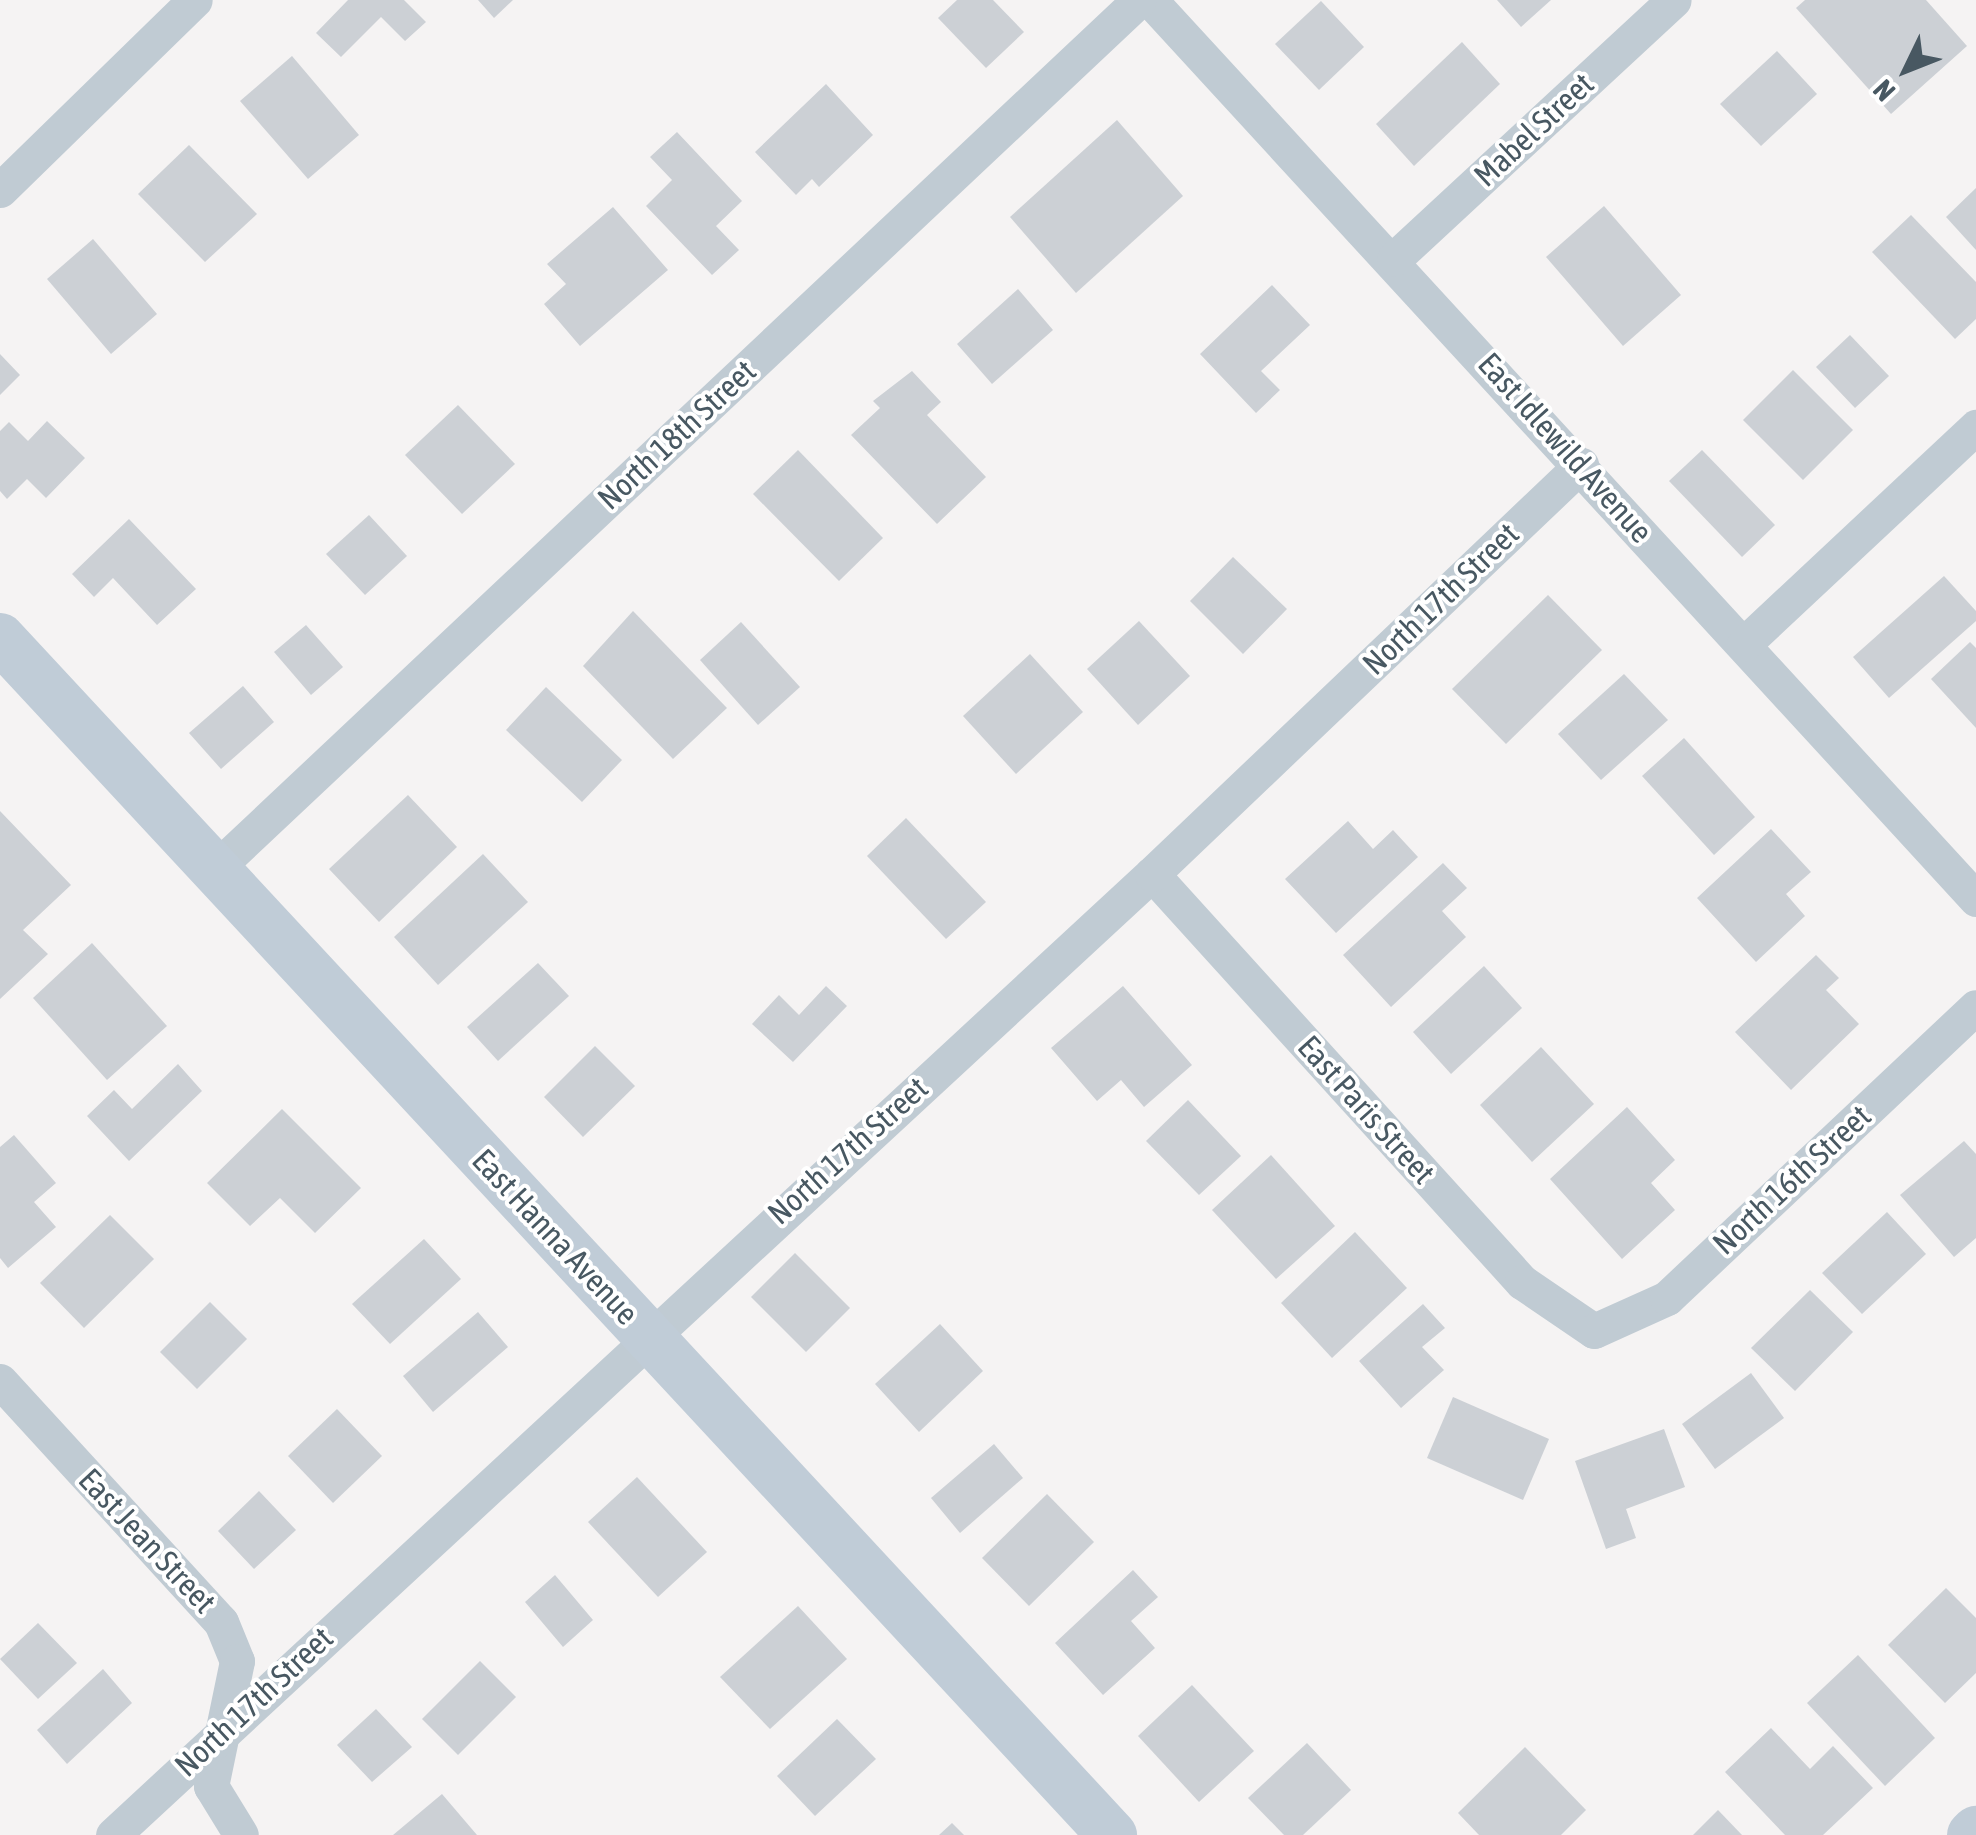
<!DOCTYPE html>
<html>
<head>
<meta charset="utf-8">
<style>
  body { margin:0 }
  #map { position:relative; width:1976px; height:1835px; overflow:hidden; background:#f5f3f3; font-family:"Asap Condensed",sans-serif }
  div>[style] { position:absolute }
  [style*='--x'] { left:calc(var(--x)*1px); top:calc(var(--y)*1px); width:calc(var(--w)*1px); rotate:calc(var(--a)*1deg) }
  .building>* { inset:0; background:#ccd0d5 }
  .street>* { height:35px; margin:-17.5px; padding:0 17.5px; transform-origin:17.5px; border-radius:17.5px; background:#c0cbd3 }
  .secondary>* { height:50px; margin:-25px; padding:0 25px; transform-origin:25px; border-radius:25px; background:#c0ccd7 }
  span { translate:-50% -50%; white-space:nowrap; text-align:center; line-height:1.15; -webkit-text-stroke:8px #fff; paint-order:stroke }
  .street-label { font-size:32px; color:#485862 }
  .north { position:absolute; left:1856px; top:20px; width:100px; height:100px; -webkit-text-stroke:8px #fff; paint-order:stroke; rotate:227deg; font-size:28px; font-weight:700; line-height:40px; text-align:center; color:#485862 }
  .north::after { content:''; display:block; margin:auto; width:35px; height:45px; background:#485862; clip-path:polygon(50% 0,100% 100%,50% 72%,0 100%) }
</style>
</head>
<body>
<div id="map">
  <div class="building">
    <i style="clip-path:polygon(348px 0,404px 0,426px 22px,405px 41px,381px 17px,341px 57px,316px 33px)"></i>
    <i style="clip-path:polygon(478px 0,513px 0,494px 18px)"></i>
    <i style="clip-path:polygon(957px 0,993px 0,1024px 32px,986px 68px,938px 18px)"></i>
    <i style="clip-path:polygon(1497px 0,1551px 0,1521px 27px)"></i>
    <i style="clip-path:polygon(1805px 0,1926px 0,1967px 46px,1891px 114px,1796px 8px)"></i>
    <i style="clip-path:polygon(1321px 1px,1364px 47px,1319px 90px,1275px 44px)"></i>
    <i style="clip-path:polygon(1462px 42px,1500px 84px,1414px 166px,1376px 124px)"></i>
    <i style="clip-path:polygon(1777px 51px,1817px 94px,1761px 146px,1720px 104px)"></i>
    <i style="clip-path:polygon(292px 56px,359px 135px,308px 179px,240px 101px)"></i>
    <i style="clip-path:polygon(826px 84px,873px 135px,819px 187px,812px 179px,796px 195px,755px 152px)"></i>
    <i style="clip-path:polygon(1117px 120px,1183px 196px,1076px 293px,1010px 217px)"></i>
    <i style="clip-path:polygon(677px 132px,742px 201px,716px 226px,739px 250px,712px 275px,646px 206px,672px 180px,650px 157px)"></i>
    <i style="clip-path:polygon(189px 145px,257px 214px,205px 262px,138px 194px)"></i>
    <i style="clip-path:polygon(1976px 188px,1976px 250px,1946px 217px)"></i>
    <i style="clip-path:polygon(1604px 206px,1681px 295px,1623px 346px,1546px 257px)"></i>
    <i style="clip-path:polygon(613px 207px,668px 270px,580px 346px,544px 304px,566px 284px,547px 264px)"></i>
    <i style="clip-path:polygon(1911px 215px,1976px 282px,1976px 319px,1955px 339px,1872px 252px)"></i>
    <i style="clip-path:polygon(93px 239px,157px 314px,111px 354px,47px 279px)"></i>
    <i style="clip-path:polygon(1272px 285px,1310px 325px,1261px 371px,1280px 390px,1256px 413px,1200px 354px)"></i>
    <i style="clip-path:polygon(1018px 289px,1053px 330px,992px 384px,957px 344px)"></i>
    <i style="clip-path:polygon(1850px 335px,1889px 376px,1855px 408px,1816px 367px)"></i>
    <i style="clip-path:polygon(0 354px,20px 375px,0 395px)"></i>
    <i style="clip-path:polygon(1793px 370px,1853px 430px,1803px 480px,1743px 420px)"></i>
    <i style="clip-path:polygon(912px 371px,941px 402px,927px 415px,986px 477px,937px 524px,851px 435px,880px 408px,873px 401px)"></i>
    <i style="clip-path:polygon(458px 405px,515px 464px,462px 514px,405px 455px)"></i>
    <i style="clip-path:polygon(47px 421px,85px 458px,46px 498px,27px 479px,7px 499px,0 491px,0 431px,9px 422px,28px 441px)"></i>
    <i style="clip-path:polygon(798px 450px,883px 538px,839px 581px,753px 494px)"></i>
    <i style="clip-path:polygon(1702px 450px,1775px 525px,1742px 557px,1669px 481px)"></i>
    <i style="clip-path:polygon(369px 515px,407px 556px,365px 595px,326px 554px)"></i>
    <i style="clip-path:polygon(129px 519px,196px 589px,157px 625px,113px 578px,94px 597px,72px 574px)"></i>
    <i style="clip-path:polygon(1233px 557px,1287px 609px,1243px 654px,1190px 601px)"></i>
    <i style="clip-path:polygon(1944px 576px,1976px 611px,1976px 621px,1889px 698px,1853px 657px)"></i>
    <i style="clip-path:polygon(1548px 595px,1602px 650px,1506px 744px,1452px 689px)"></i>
    <i style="clip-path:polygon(633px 611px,727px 708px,673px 759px,583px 666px)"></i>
    <i style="clip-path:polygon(1139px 621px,1190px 676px,1138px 725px,1087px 669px)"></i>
    <i style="clip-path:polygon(741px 622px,800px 687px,758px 725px,700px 660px)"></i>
    <i style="clip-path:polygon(306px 625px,343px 667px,311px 695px,274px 652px)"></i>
    <i style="clip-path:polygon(1970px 642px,1976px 648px,1976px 728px,1931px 679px)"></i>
    <i style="clip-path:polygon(1030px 654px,1083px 712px,1016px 774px,963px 716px)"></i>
    <i style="clip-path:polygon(1624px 674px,1668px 720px,1601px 780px,1558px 734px)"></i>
    <i style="clip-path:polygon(243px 686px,274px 722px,221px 769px,189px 733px)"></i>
    <i style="clip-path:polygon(546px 687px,622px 760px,582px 802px,506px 730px)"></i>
    <i style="clip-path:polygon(1684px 738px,1755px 817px,1714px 855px,1642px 776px)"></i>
    <i style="clip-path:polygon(408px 795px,457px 847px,379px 922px,329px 869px)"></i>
    <i style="clip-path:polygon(0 811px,71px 885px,23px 930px,48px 954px,0 999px)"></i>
    <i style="clip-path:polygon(906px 818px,986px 902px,946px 939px,867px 856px)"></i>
    <i style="clip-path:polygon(1348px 821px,1373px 849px,1393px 830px,1418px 857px,1336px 933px,1285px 879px)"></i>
    <i style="clip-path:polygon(1771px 829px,1811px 872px,1786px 894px,1805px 916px,1756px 962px,1697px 898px)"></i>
    <i style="clip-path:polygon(483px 854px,528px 902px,438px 985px,394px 937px)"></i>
    <i style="clip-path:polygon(1443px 863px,1467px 888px,1442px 911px,1466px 937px,1391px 1007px,1343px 955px)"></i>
    <i style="clip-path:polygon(92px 943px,167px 1026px,107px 1080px,33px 998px)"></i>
    <i style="clip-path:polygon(1816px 955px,1839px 978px,1826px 990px,1859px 1024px,1791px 1090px,1735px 1032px)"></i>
    <i style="clip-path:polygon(538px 963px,569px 996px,498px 1061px,467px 1027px)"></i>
    <i style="clip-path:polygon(1484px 966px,1522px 1008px,1451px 1074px,1413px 1032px)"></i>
    <i style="clip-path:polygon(826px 986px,847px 1006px,793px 1062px,752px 1024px,779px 995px,799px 1015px)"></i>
    <i style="clip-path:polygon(1123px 986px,1192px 1065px,1144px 1107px,1121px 1080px,1097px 1101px,1051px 1048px)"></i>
    <i style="clip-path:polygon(595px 1046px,635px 1086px,583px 1137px,544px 1097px)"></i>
    <i style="clip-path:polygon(1541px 1047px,1594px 1104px,1532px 1162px,1480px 1105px)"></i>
    <i style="clip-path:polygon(178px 1064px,202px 1091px,129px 1161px,87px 1116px,114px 1090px,132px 1109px)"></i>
    <i style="clip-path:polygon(1188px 1100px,1241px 1156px,1199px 1195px,1146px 1141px)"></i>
    <i style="clip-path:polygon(1627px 1107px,1675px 1160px,1651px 1183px,1675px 1210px,1622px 1259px,1550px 1179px)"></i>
    <i style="clip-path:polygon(282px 1109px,361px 1188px,315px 1233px,280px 1198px,250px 1226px,207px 1183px)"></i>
    <i style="clip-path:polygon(14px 1135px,56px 1183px,34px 1202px,56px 1227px,8px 1268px,0 1258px,0 1147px)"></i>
    <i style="clip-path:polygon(1964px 1141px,1976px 1154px,1976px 1238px,1954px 1257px,1900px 1195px)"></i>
    <i style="clip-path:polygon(1271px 1155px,1335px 1226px,1276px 1279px,1212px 1210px)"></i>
    <i style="clip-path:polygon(1887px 1212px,1926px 1254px,1862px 1314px,1822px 1273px)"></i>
    <i style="clip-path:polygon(110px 1215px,154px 1259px,84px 1328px,40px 1283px)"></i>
    <i style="clip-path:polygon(1355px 1232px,1407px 1288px,1332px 1358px,1281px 1303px)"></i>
    <i style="clip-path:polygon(424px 1239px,461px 1279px,390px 1344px,352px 1304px)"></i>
    <i style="clip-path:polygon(795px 1253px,850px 1308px,806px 1352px,751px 1297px)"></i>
    <i style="clip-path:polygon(1810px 1290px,1853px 1332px,1795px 1391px,1751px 1348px)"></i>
    <i style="clip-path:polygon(210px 1302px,247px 1339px,197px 1389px,160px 1352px)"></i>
    <i style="clip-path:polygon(1423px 1304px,1445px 1328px,1422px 1347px,1444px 1370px,1401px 1408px,1359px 1361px)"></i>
    <i style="clip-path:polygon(478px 1312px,508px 1347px,433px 1412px,403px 1376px)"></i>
    <i style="clip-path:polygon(940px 1324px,983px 1371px,919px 1432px,875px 1384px)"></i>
    <i style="clip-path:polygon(1751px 1373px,1784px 1418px,1715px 1469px,1682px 1424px)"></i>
    <i style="clip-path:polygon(1453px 1397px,1549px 1439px,1523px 1500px,1427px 1458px)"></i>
    <i style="clip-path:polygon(337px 1409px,382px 1456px,333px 1503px,288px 1456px)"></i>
    <i style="clip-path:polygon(1664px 1429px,1685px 1487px,1626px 1509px,1636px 1538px,1606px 1549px,1575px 1461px)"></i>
    <i style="clip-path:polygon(994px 1444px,1023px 1478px,960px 1533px,931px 1498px)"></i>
    <i style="clip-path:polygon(637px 1477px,707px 1552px,658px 1597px,588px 1522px)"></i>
    <i style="clip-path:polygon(259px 1491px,296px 1530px,254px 1569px,218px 1531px)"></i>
    <i style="clip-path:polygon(1047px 1494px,1094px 1542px,1029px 1606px,982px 1558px)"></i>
    <i style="clip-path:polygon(1133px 1570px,1158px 1597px,1131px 1621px,1155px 1648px,1103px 1695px,1055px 1643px)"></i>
    <i style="clip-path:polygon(555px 1575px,593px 1620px,563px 1647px,525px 1602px)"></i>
    <i style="clip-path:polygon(1946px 1588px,1976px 1618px,1976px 1673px,1945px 1703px,1888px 1645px)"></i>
    <i style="clip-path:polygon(798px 1606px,847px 1659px,770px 1729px,720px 1677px)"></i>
    <i style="clip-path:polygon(38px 1623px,77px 1663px,38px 1699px,0 1659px)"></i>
    <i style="clip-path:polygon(1858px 1655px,1935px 1738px,1885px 1786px,1807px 1703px)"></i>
    <i style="clip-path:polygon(480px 1661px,516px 1697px,458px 1755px,422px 1719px)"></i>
    <i style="clip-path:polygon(103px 1669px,132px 1703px,67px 1764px,37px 1730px)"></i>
    <i style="clip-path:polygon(1192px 1685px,1254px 1751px,1199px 1802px,1138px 1736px)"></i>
    <i style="clip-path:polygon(376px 1709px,412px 1747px,372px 1782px,337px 1745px)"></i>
    <i style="clip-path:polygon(837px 1719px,876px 1759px,815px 1816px,777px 1776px)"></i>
    <i style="clip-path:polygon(1771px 1728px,1810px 1769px,1833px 1746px,1873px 1788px,1823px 1835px,1785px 1835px,1725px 1772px)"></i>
    <i style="clip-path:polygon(1307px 1743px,1351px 1790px,1303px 1835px,1284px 1835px,1248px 1798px)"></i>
    <i style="clip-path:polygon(1525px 1747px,1586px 1810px,1561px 1835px,1479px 1835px,1458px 1813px)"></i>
    <i style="clip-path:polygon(442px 1794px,477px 1835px,393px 1835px)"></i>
    <i style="clip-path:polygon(1718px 1810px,1742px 1835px,1693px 1835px)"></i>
    <i style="clip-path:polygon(952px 1823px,964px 1835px,939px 1835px)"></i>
  </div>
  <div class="street">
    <i style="--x:1150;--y:0;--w:1221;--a:47.42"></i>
    <i style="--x:0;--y:190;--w:272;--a:-44.3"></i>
    <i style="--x:1394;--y:259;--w:381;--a:-42.8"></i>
    <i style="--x:1744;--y:644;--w:318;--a:-43.1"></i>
    <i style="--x:215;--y:869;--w:1268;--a:-43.24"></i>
    <i style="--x:1152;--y:874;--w:551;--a:47.8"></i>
    <i style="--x:1522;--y:1282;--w:87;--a:34.2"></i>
    <i style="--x:1594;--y:1331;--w:80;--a:-24.3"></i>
    <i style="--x:1667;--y:1298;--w:424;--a:-43.3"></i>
    <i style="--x:0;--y:1381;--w:327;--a:47.5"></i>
    <i style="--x:221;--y:1622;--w:42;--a:67.7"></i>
    <i style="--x:237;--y:1661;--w:128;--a:101.7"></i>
    <i style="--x:211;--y:1786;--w:57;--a:58.5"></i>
    <i style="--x:113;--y:1835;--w:1415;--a:-42.77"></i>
    <i style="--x:1152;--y:874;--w:593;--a:-43.63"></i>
  </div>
  <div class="secondary">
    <i style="--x:0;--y:638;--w:1634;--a:47.11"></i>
    <i style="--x:1972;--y:1835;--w:6;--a:-45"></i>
  </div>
  <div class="street-label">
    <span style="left:1534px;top:130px;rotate:-43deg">Mabel Street</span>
    <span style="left:677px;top:435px;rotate:-43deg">North 18th Street</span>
    <span style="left:1565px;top:448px;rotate:48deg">East Idlewild Avenue</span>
    <span style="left:1441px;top:599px;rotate:-44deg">North 17th Street</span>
    <span style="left:1366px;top:1110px;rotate:48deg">East Paris Street</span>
    <span style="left:848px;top:1151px;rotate:-42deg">North 17th Street</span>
    <span style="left:1792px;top:1180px;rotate:-43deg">North 16th Street</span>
    <span style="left:555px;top:1237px;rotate:47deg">East Hanna Avenue</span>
    <span style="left:147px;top:1541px;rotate:47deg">East Jean Street</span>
    <span style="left:254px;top:1702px;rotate:-43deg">North 17th Street</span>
  </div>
  <div class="north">N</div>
</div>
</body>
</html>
